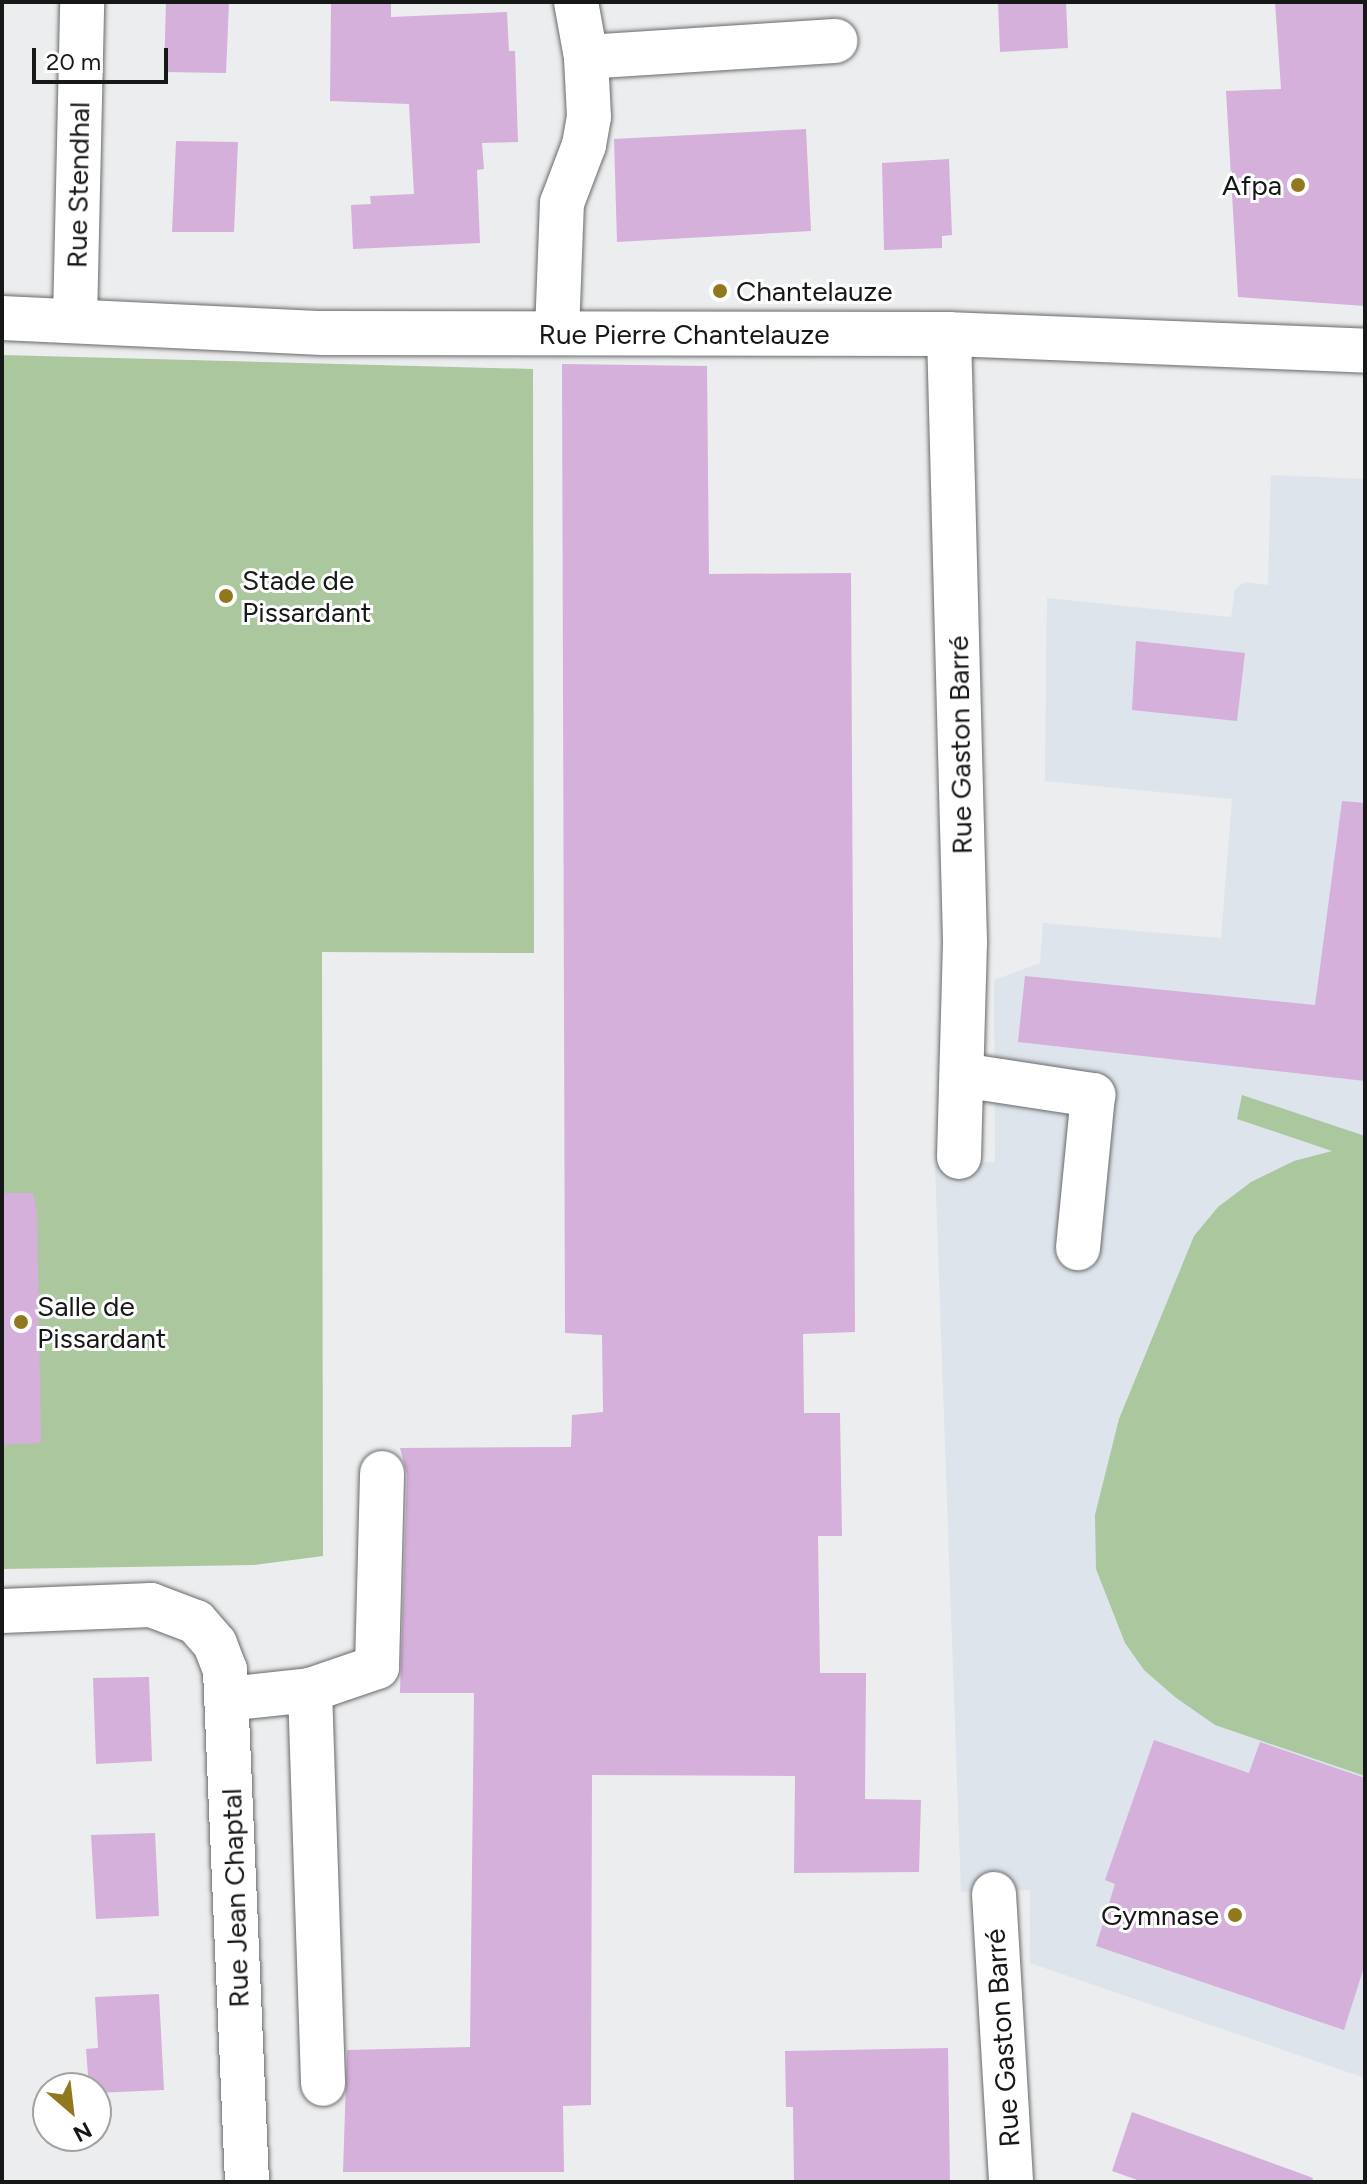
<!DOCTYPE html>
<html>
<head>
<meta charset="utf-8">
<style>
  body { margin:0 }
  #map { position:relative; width:1367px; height:2184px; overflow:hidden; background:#ecedee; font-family:Figtree,sans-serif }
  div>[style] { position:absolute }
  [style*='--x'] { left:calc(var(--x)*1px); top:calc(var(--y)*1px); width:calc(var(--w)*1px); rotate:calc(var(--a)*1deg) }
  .built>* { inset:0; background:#dde4eb }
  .green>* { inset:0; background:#aac79e }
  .building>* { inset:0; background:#d5b0da }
  .roads { filter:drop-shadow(0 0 2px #696a6b) drop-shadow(0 0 2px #696a6b) }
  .minor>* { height:44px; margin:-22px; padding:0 22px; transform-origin:22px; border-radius:22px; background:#fff }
  .dots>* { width:22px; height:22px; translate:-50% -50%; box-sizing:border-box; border:4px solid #fff; border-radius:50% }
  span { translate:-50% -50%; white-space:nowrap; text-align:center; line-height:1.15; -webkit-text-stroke:6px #fff; paint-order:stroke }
  .street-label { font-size:28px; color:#161717 }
  .poi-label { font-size:28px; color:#161717 }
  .right { translate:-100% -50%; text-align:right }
  .left { translate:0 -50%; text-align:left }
  .frame { position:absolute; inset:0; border:4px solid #161717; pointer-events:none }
  .north { position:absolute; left:32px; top:2072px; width:80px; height:80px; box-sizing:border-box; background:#fff; border:2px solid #a2a2a2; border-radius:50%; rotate:152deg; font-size:22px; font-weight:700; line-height:32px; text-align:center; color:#161717 }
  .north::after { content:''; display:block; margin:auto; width:28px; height:36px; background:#91771d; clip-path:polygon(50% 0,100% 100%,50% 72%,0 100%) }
  .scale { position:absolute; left:32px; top:48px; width:136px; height:36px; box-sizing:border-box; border:4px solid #161717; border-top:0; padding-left:10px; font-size:24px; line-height:28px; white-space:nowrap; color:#161717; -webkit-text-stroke:6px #fff; paint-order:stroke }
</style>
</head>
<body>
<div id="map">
  <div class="built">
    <i style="clip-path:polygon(1271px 475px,1365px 479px,1365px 2078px,1030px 1963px,1030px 1890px,961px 1892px,935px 1165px,995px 1162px,994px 980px,1040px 963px,1043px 923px,1221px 938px,1232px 799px,1045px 781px,1047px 598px,1231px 617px,1235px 589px,1245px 582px,1268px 585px)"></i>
  </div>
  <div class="green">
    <i style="clip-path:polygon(2px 355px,533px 369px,534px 953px,322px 952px,323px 1556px,254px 1565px,2px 1569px)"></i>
    <i style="clip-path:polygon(1242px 1095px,1365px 1136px,1365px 1776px,1215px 1725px,1175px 1697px,1144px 1670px,1125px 1643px,1096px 1569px,1095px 1515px,1119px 1419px,1194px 1236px,1218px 1207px,1251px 1182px,1294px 1161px,1332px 1151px,1237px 1119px)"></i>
  </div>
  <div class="building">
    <i style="clip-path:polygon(166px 2px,229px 2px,226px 73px,164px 72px)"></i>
    <i style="clip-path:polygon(331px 2px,391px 2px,391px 17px,507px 12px,509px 51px,515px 51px,518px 142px,482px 143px,484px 169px,477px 170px,480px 243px,353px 249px,351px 205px,371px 204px,370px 196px,414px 194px,409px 104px,330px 101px)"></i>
    <i style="clip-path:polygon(998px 2px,1066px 2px,1068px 48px,1000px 52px)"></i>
    <i style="clip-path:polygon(1275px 2px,1365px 2px,1365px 306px,1238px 297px,1226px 91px,1281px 89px)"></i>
    <i style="clip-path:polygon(806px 129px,811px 231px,617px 242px,614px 139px)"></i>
    <i style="clip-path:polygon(176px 141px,238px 142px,234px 232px,172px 232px)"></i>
    <i style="clip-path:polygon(949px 159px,952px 235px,942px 236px,942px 248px,884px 250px,882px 163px)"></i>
    <i style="clip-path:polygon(562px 364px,707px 366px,709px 574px,851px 573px,855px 1332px,803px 1334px,804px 1413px,840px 1413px,842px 1536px,818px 1536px,820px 1673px,866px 1673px,865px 1799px,921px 1800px,919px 1872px,794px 1873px,795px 1776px,592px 1775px,591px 2105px,563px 2106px,564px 2172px,343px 2172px,347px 2050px,470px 2047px,474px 1693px,400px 1693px,407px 1474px,400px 1448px,571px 1447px,572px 1415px,603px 1412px,602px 1335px,565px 1333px)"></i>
    <i style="clip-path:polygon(1136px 641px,1245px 653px,1237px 721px,1132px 710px)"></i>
    <i style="clip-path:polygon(1342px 801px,1365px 803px,1365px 1081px,1018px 1042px,1025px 976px,1315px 1005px)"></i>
    <i style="clip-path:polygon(2px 1193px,33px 1193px,37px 1211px,41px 1443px,2px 1445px)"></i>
    <i style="clip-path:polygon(149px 1677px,152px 1761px,96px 1764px,93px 1678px)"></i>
    <i style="clip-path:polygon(1154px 1740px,1249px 1773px,1260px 1742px,1365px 1778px,1365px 1964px,1344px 2030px,1096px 1946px,1115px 1884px,1105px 1880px)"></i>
    <i style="clip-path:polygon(155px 1833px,159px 1916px,96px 1919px,91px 1835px)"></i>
    <i style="clip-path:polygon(159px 1994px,164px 2090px,96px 2093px,96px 2088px,89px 2088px,86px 2049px,98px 2048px,95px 1997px)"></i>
    <i style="clip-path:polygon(948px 2048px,950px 2182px,794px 2182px,793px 2107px,786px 2107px,785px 2051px)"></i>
    <i style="clip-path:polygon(1132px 2112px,1313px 2178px,1312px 2182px,1143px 2182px,1112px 2171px)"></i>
  </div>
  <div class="roads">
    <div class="minor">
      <i style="--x:586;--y:57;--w:250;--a:-3.7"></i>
      <i style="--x:2;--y:318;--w:321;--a:2.7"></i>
      <i style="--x:323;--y:333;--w:626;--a:0.09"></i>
      <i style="--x:949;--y:334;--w:416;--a:2.3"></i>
      <i style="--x:75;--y:320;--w:318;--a:-88.7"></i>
      <i style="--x:557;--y:332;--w:129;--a:-87.8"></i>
      <i style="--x:562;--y:203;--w:62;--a:-69.2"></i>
      <i style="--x:584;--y:145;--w:28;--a:-80"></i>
      <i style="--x:589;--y:117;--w:60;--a:-92.9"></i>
      <i style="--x:586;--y:57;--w:56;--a:-100.3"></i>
      <i style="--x:949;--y:334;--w:608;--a:88.49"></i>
      <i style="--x:965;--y:942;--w:215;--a:91.6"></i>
      <i style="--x:962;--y:1075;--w:133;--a:8.7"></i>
      <i style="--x:1093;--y:1095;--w:154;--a:95.6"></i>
      <i style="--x:2;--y:1611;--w:149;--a:-2.3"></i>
      <i style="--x:151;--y:1605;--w:48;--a:20.7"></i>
      <i style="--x:196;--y:1622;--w:29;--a:49"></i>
      <i style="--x:215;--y:1644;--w:28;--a:69"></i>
      <i style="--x:225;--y:1670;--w:512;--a:87.54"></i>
      <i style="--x:310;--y:1690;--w:394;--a:88.1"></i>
      <i style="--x:227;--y:1699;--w:83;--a:-6.2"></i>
      <i style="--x:310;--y:1690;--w:71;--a:-18.9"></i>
      <i style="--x:377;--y:1667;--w:194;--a:-88.5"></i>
      <i style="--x:994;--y:1894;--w:289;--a:86.6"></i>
    </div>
  </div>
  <div class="dots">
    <i style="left:1298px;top:185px;background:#91771d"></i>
    <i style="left:720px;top:291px;background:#91771d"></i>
    <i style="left:226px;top:596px;background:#91771d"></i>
    <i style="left:21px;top:1322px;background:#91771d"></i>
    <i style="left:1235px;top:1915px;background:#91771d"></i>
  </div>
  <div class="street-label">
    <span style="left:78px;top:185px;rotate:-89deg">Rue Stendhal</span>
    <span style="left:684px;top:334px">Rue Pierre Chantelauze</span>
    <span style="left:960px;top:745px;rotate:-91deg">Rue Gaston Barré</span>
    <span style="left:235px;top:1898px;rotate:-92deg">Rue Jean Chaptal</span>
    <span style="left:1002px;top:2038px;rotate:-94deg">Rue Gaston Barré</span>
  </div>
  <div class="poi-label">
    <span class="right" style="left:1282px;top:185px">Afpa</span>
    <span class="left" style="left:736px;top:291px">Chantelauze</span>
    <span class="left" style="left:242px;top:596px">Stade de<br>Pissardant</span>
    <span class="left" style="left:37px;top:1322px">Salle de<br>Pissardant</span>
    <span class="right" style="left:1219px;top:1915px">Gymnase</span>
  </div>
  <div class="frame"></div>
  <div class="north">N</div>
  <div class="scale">20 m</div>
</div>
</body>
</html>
